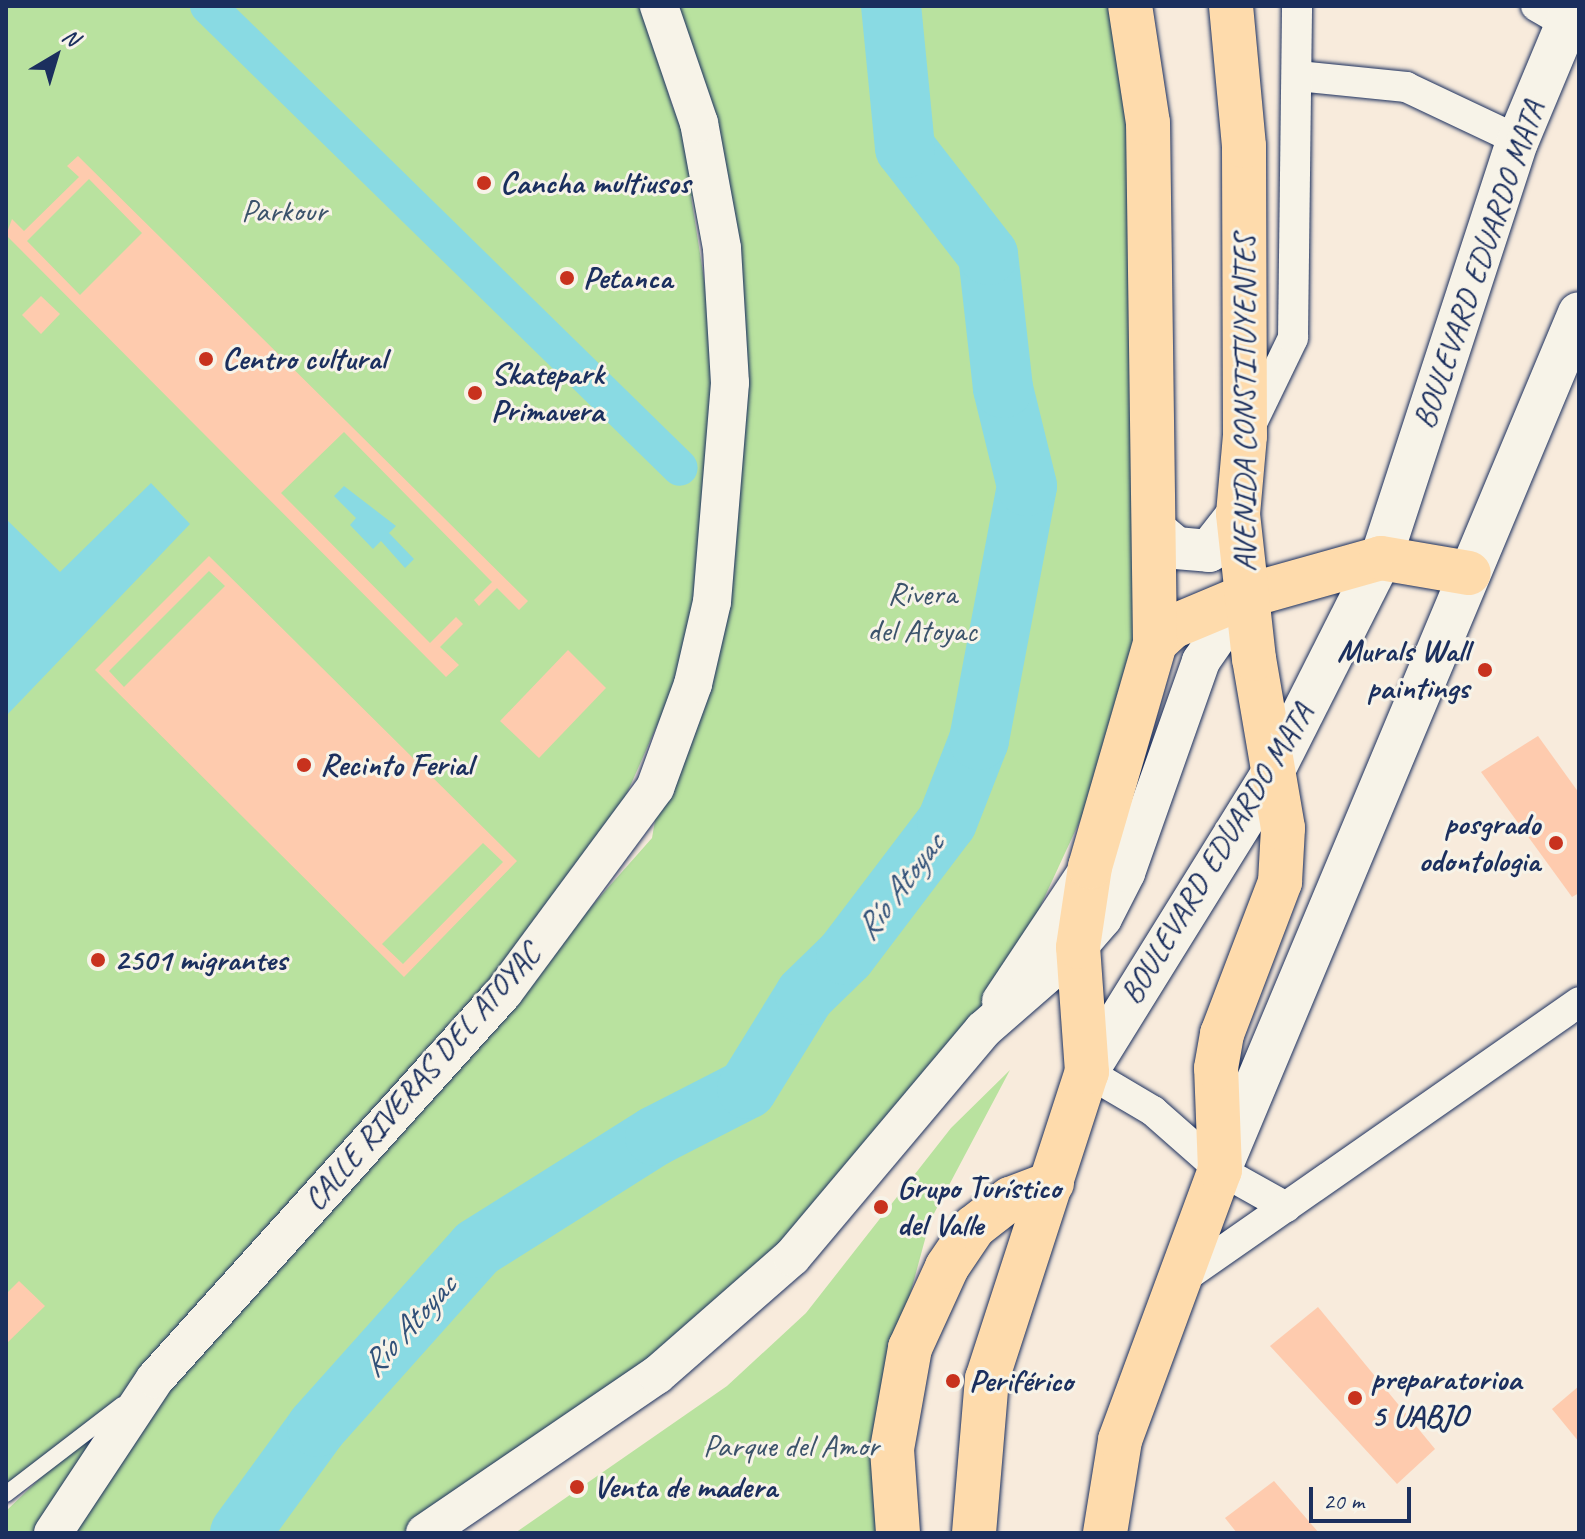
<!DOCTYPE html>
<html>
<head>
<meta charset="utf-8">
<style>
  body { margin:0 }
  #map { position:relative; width:1585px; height:1539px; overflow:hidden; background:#f8ebdc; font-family:Caveat,sans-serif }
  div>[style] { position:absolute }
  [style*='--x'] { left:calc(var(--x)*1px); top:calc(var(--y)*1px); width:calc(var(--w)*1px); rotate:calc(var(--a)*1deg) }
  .green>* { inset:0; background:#b9e29f }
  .water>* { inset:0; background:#89dae3 }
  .canal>* { height:36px; margin:-18px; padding:0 18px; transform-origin:18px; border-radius:18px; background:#89dae3 }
  .river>* { height:60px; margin:-30px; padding:0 30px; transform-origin:30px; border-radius:30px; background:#89dae3 }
  .building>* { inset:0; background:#fecbae }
  .roads { filter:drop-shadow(0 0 2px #1b2f5e) drop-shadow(0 0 2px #1b2f5e) }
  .service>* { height:16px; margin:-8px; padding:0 8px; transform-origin:8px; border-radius:8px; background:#f7f3e8 }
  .minor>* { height:30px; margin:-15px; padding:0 15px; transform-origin:15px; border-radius:15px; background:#f7f3e8 }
  .tertiary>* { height:38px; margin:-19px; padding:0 19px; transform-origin:19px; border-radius:19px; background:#f7f3e8 }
  .secondary>* { height:42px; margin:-21px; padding:0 21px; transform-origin:21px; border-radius:21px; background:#f7f3e8 }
  .primary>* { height:44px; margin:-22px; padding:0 22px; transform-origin:22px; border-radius:22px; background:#fedbac }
  .dots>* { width:22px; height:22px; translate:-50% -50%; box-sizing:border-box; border:4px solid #f7f3e8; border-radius:50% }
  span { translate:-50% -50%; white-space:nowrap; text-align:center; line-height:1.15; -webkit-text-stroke:6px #f7f3e8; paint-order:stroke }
  .poi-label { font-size:32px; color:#1b2f5e; font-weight:700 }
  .left { translate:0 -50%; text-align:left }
  .right { translate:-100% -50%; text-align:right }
  .park-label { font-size:32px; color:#3b536b }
  .street-label { font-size:32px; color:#1b2f5e }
  .water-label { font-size:34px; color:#315179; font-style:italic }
  .frame { position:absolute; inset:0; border:8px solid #1b2f5e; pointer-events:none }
  .north { position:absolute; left:16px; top:16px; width:80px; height:80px; -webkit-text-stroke:6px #f7f3e8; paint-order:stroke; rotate:38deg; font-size:22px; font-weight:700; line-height:32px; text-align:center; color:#1b2f5e }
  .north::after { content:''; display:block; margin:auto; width:28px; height:36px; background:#1b2f5e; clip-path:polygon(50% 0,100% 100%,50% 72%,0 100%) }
  .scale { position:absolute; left:1309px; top:1487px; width:102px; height:36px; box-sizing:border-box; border:4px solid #1b2f5e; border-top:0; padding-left:10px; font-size:24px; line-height:28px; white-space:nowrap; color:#1b2f5e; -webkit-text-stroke:6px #f7f3e8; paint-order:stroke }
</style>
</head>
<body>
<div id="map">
  <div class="green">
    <i style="clip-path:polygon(evenodd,6px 6px,642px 6px,674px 112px,654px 6px,1128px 6px,1148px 674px,983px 1030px,792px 1257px,415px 1533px,6px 1533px,6px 1511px,174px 1350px,6px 1494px,6px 6px,691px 196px,692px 196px,730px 383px,712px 330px,691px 196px,6px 6px,689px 624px,652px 838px,356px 1172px,616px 818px,671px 694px,689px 624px)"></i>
    <i style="clip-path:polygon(1010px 1070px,930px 1221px,904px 1317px,882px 1533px,515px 1533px,727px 1386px,806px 1313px,951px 1128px)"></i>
  </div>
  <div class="water">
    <i style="clip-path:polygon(151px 483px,190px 524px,6px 716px,6px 519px,60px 572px)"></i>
    <i style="clip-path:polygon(344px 486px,396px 526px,389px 533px,414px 559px,405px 568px,381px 541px,373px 549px,350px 525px,356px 518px,334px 496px)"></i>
  </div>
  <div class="canal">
    <i style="--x:208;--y:6;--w:660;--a:44.39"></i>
  </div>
  <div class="river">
    <i style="--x:240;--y:1533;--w:131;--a:-54"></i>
    <i style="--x:317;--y:1427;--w:240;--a:-48.2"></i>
    <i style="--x:477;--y:1248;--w:210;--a:-32.2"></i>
    <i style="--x:655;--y:1136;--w:103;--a:-27.1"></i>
    <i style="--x:747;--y:1089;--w:110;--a:-58.3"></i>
    <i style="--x:805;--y:995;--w:57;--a:-44.3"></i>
    <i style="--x:846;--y:955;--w:167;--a:-52.8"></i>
    <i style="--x:947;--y:822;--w:88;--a:-68.7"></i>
    <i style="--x:979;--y:740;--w:258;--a:-79.3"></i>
    <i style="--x:1027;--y:486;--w:101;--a:-103.8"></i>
    <i style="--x:1003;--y:388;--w:134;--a:-96.4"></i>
    <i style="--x:988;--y:255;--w:135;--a:-127.8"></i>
    <i style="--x:905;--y:148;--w:143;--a:-95.6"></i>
  </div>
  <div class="building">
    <i style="clip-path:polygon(evenodd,78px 156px,528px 601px,519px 610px,497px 588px,479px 606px,474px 600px,492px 582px,344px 432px,281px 493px,430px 643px,456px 617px,463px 624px,440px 647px,459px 665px,446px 677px,6px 235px,12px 219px,24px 231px,79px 177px,67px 166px,78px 156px,89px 179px,142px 233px,80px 295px,27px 241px,89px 179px)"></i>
    <i style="clip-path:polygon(41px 296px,60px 314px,41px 334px,22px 315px)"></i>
    <i style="clip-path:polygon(evenodd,209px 556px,517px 861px,404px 977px,95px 670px,209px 556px,209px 571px,225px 586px,124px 687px,109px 671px,209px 571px,209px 556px,483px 843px,503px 862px,403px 964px,382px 944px,483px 843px)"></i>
    <i style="clip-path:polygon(568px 650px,606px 688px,539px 758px,500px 721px)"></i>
    <i style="clip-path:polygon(1538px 736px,1579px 793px,1579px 893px,1572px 897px,1481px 772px)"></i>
    <i style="clip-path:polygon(19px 1281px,45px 1306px,6px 1344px,6px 1294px)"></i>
    <i style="clip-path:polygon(1318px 1307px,1435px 1449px,1397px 1484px,1270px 1346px)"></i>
    <i style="clip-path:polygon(1579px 1386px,1579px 1442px,1552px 1409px)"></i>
    <i style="clip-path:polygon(1274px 1481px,1319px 1533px,1237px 1533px,1225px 1518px)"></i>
  </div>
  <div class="roads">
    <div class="service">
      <i style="--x:6;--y:1494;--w:146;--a:-37.5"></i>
    </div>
    <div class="minor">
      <i style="--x:1536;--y:6;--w:36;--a:30"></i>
      <i style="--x:1298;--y:76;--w:109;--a:5.8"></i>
      <i style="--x:1406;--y:87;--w:124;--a:25.3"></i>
      <i style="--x:1250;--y:427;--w:99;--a:-64.2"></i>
      <i style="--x:1293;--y:338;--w:332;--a:-89.3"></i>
      <i style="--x:1087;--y:1072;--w:77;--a:30.6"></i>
      <i style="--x:1153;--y:1111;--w:89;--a:41.4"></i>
      <i style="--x:1220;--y:1170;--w:76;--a:29.3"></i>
      <i style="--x:1178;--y:1282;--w:489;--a:-34.9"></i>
    </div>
    <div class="tertiary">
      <i style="--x:1001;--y:1001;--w:161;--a:-56.4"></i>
      <i style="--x:53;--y:1533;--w:185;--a:-56.5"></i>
      <i style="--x:155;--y:1379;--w:521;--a:-47.96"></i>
      <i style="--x:504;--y:992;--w:254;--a:-53.5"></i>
      <i style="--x:655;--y:788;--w:111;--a:-69.9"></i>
      <i style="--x:693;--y:684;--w:84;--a:-77"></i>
      <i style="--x:712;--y:602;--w:220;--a:-85.3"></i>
      <i style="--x:730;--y:383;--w:135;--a:-93.4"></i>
      <i style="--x:722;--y:248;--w:127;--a:-100.4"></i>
      <i style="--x:699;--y:123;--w:124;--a:-108.9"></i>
      <i style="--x:425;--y:1533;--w:281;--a:-34.3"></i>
      <i style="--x:657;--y:1375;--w:179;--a:-41.2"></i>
      <i style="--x:792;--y:1257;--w:297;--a:-49.9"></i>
      <i style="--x:983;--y:1030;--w:126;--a:-41.1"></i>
      <i style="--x:1078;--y:947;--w:38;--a:-49"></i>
      <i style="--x:1103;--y:918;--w:51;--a:-62.9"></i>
      <i style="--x:1126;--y:873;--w:225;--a:-70.5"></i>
      <i style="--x:1201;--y:661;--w:79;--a:-55.3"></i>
    </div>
    <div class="secondary">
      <i style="--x:1156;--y:531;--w:26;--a:40"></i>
      <i style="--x:1176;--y:548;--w:33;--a:5"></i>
      <i style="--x:1209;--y:551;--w:47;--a:-51.9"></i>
      <i style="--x:1087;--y:1072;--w:353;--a:-58.2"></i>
      <i style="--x:1273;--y:772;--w:240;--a:-63.2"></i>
      <i style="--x:1381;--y:558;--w:440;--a:-71.9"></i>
      <i style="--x:1518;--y:140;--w:145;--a:-67.3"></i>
      <i style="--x:1220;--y:1170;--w:929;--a:-67.27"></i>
    </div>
    <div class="primary">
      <i style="--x:1155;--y:643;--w:23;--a:-43"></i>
      <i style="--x:1172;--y:627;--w:80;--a:-22.7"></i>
      <i style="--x:1246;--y:596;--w:140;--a:-15.7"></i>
      <i style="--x:1381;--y:558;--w:89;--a:9.7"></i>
      <i style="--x:898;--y:1533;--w:84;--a:-94.1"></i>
      <i style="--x:892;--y:1449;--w:103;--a:-79.9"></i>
      <i style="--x:910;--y:1348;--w:89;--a:-65.4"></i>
      <i style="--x:947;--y:1267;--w:48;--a:-56"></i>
      <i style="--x:974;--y:1227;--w:46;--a:-37.9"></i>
      <i style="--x:1010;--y:1199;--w:45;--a:-20.9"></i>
      <i style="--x:974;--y:1533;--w:155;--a:-85.2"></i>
      <i style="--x:987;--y:1379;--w:323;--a:-72"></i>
      <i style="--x:1087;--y:1072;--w:125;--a:-94.1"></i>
      <i style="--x:1078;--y:947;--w:81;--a:-81.5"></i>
      <i style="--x:1090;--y:867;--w:233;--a:-73.8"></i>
      <i style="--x:1155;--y:643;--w:520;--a:-90.77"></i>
      <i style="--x:1148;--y:123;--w:118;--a:-98.7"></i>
      <i style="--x:1105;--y:1533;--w:94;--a:-80.8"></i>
      <i style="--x:1120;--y:1440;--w:288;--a:-69.7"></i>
      <i style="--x:1220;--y:1170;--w:102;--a:-92.2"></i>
      <i style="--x:1216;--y:1068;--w:35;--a:-80"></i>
      <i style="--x:1222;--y:1034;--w:163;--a:-69.1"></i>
      <i style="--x:1280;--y:882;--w:54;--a:-86.8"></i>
      <i style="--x:1283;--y:828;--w:171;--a:-99.7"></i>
      <i style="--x:1254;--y:659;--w:146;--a:-96.3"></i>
      <i style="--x:1238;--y:514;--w:78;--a:-84.9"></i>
      <i style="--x:1245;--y:436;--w:290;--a:-90.2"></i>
      <i style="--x:1244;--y:146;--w:141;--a:-95.3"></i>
    </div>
  </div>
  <div class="dots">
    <i style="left:484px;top:183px;background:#c8321e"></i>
    <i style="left:567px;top:278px;background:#c8321e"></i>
    <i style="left:206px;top:359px;background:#c8321e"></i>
    <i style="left:475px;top:393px;background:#c8321e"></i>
    <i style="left:1485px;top:670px;background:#c8321e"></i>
    <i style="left:304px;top:765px;background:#c8321e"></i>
    <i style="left:1556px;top:843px;background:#c8321e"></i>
    <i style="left:98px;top:960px;background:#c8321e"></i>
    <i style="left:881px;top:1207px;background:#c8321e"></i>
    <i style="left:953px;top:1381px;background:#c8321e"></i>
    <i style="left:1355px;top:1398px;background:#c8321e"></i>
    <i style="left:577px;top:1487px;background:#c8321e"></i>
  </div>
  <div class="poi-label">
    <span class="left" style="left:500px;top:183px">Cancha multiusos</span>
    <span class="left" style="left:583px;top:278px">Petanca</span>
    <span class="left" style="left:222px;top:359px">Centro cultural</span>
    <span class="left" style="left:491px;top:393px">Skatepark<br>Primavera</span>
    <span class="right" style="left:1469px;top:670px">Murals Wall<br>paintings</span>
    <span class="left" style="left:320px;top:765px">Recinto Ferial</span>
    <span class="right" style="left:1540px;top:843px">posgrado<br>odontologia</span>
    <span class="left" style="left:114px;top:960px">2501 migrantes</span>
    <span class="left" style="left:897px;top:1207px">Grupo Turístico<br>del Valle</span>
    <span class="left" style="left:1371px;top:1398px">preparatorioa<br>5 UABJO</span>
    <span class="left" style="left:969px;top:1381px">Periférico</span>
    <span class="left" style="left:593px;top:1487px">Venta de madera</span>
  </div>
  <div class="park-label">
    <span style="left:284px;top:211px">Parkour</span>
    <span style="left:922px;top:613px">Rivera<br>del Atoyac</span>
    <span style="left:791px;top:1446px">Parque del Amor</span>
  </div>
  <div class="street-label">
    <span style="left:1479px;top:265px;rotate:-71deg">BOULEVARD EDUARDO MATA</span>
    <span style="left:1245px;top:403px;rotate:-90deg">AVENIDA CONSTITUYENTES</span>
    <span style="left:1217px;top:854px;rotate:-59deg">BOULEVARD EDUARDO MATA</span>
    <span style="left:422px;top:1077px;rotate:-49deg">CALLE RIVERAS DEL ATOYAC</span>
  </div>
  <div class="water-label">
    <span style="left:899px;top:886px;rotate:-53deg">Río Atoyac</span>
    <span style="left:408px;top:1325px;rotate:-48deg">Río Atoyac</span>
  </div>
  <div class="frame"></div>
  <div class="north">N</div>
  <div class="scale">20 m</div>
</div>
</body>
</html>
